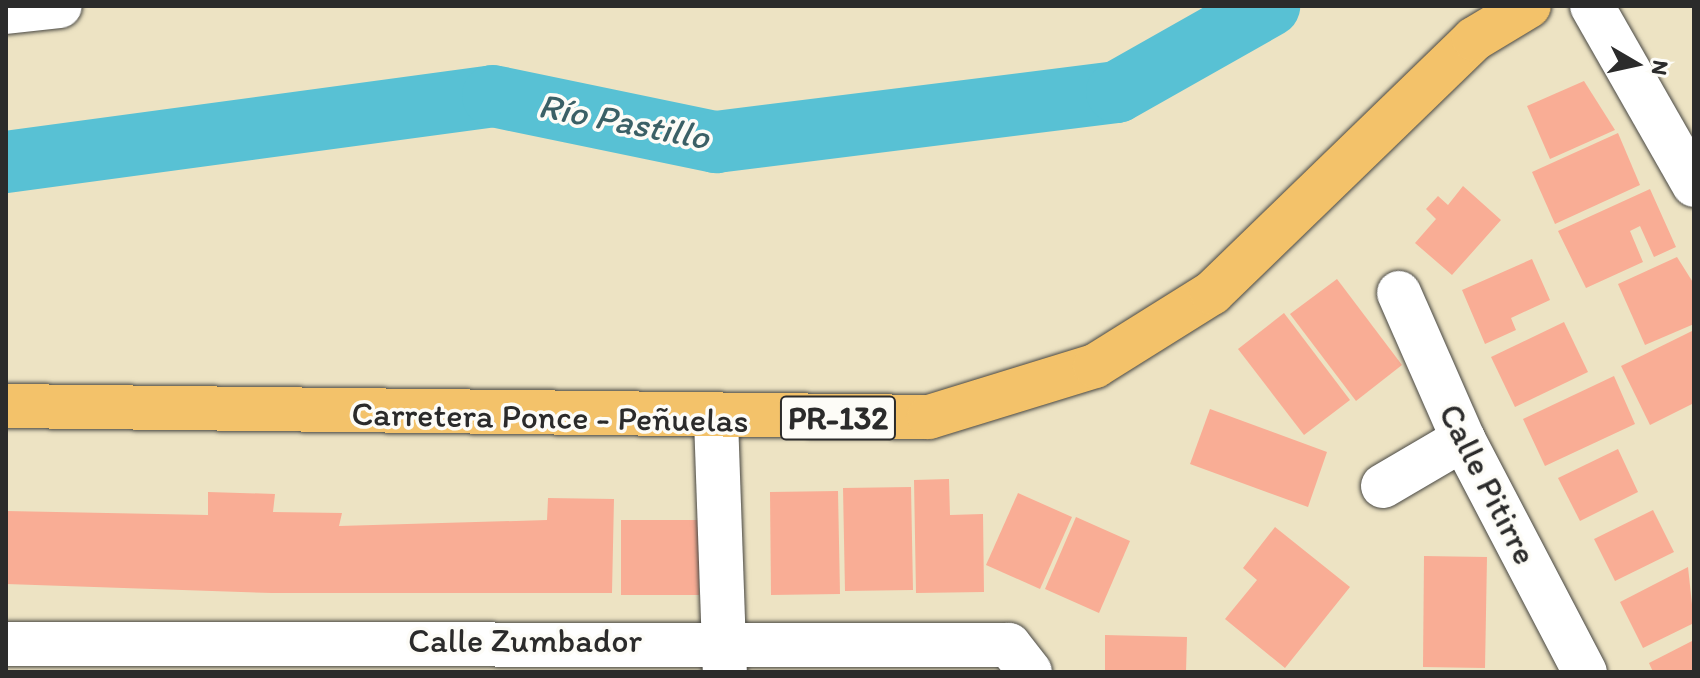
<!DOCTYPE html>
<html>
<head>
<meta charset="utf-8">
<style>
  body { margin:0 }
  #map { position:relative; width:1700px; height:678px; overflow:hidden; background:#ede3c3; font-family:Itim,sans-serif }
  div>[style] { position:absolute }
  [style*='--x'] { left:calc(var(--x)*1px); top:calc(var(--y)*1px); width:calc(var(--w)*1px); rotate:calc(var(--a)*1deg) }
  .river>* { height:62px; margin:-31px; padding:0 31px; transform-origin:31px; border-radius:31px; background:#58c1d4 }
  .building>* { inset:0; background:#f9ad95 }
  .roads { filter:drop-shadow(0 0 2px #484742) drop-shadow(0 0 2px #484742) }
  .minor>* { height:44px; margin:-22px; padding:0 22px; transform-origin:22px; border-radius:22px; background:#fff }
  .major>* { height:44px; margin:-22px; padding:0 22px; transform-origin:22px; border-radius:22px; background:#f3c26a }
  span { translate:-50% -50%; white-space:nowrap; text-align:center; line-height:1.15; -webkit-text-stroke:7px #fdfcf7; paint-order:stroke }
  .shield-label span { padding:2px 6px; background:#fdfcf7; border:2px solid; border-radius:6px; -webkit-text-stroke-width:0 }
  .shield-label { font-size:32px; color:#2b2b2b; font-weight:700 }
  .street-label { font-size:34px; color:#2b2b2b }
  .water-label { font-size:36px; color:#3b6066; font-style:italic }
  .frame { position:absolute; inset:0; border:8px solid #2b2b2b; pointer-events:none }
  .north { position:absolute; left:1596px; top:24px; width:80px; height:80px; -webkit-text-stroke:6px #fdfcf7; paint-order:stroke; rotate:99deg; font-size:22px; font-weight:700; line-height:32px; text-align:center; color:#2b2b2b }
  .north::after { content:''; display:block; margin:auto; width:28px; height:36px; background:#2b2b2b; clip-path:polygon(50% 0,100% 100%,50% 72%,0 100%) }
</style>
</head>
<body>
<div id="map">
  <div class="river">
    <i style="--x:6;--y:162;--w:491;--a:-7.7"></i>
    <i style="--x:493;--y:96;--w:228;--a:11.7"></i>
    <i style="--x:716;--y:142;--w:404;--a:-7.1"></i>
    <i style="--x:1117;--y:92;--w:175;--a:-29.5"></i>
  </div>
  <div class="building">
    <i style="clip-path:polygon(1584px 81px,1615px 130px,1550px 159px,1527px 106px)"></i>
    <i style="clip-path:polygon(1618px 133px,1640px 185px,1555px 224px,1532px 172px)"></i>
    <i style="clip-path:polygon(1463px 186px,1501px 220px,1452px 275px,1415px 243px,1436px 219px,1426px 209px,1438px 196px,1448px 205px)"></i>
    <i style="clip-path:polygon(1650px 189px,1676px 247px,1654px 257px,1640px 226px,1630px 231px,1643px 262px,1586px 288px,1558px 231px)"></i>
    <i style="clip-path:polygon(1677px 257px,1694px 284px,1694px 324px,1645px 345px,1618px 284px)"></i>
    <i style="clip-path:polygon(1532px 259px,1550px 300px,1511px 318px,1516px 330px,1485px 344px,1462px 290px)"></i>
    <i style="clip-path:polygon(1337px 279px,1402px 365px,1356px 401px,1290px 314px)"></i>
    <i style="clip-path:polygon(1284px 313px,1350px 400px,1304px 435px,1238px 349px)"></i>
    <i style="clip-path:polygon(1564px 322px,1588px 372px,1515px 407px,1491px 357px)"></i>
    <i style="clip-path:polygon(1694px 330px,1694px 403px,1650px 425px,1621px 366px)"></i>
    <i style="clip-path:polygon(1614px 376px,1635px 424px,1545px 466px,1523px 419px)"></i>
    <i style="clip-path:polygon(1210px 409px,1327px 452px,1308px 507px,1190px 464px)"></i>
    <i style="clip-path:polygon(1618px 449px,1638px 492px,1580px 521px,1558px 478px)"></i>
    <i style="clip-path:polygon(949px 479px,950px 515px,983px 514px,984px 592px,916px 593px,914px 480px)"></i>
    <i style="clip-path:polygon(911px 487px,913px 590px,845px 591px,843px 488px)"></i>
    <i style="clip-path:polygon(838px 491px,840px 594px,771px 595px,770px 492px)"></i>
    <i style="clip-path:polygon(208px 492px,275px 494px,273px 512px,342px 513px,339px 526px,547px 520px,548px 498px,614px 499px,612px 593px,272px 593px,6px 584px,6px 511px,208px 515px)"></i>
    <i style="clip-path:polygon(1018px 493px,1072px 517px,1040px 589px,986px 565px)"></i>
    <i style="clip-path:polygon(1653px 510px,1674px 552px,1615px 581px,1594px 539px)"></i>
    <i style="clip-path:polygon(1076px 517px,1130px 541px,1099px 613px,1045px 589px)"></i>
    <i style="clip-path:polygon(621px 520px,699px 520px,699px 595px,621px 595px)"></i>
    <i style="clip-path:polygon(1275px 527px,1350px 587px,1285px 668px,1225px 619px,1257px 580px,1243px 568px)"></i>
    <i style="clip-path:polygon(1424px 556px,1487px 557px,1485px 668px,1423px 667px)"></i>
    <i style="clip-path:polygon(1688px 567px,1694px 623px,1643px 648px,1620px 602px)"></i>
    <i style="clip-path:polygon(1105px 635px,1187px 637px,1186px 672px,1105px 672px)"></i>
    <i style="clip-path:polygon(1694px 640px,1694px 672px,1653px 672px,1649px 663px)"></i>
  </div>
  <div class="roads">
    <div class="minor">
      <i style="--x:1592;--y:6;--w:206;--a:60.3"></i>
      <i style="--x:6;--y:12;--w:54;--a:-6.3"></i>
      <i style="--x:1399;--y:293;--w:159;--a:66.3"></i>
      <i style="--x:1463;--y:439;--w:263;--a:62.4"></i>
      <i style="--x:716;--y:419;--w:253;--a:88"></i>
      <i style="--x:1383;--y:486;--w:93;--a:-30.4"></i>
      <i style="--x:6;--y:644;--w:1003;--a:0.06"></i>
      <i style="--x:1009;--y:645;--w:34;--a:52"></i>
    </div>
    <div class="major">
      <i style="--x:6;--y:406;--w:923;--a:0.68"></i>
      <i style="--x:929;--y:417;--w:174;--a:-17.1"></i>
      <i style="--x:1095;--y:366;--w:138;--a:-32"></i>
      <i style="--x:1212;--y:293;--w:365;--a:-44.1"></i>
      <i style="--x:1474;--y:39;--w:64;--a:-31"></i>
    </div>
  </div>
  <div class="shield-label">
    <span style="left:838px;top:418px">PR-132</span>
  </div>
  <div class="street-label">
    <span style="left:550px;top:417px;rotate:1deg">Carretera Ponce - Peñuelas</span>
    <span style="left:1488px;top:484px;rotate:63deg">Calle Pitirre</span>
    <span style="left:525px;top:641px">Calle Zumbador</span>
  </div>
  <div class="water-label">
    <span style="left:624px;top:121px;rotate:11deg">Río Pastillo</span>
  </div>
  <div class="frame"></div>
  <div class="north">N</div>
</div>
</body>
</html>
